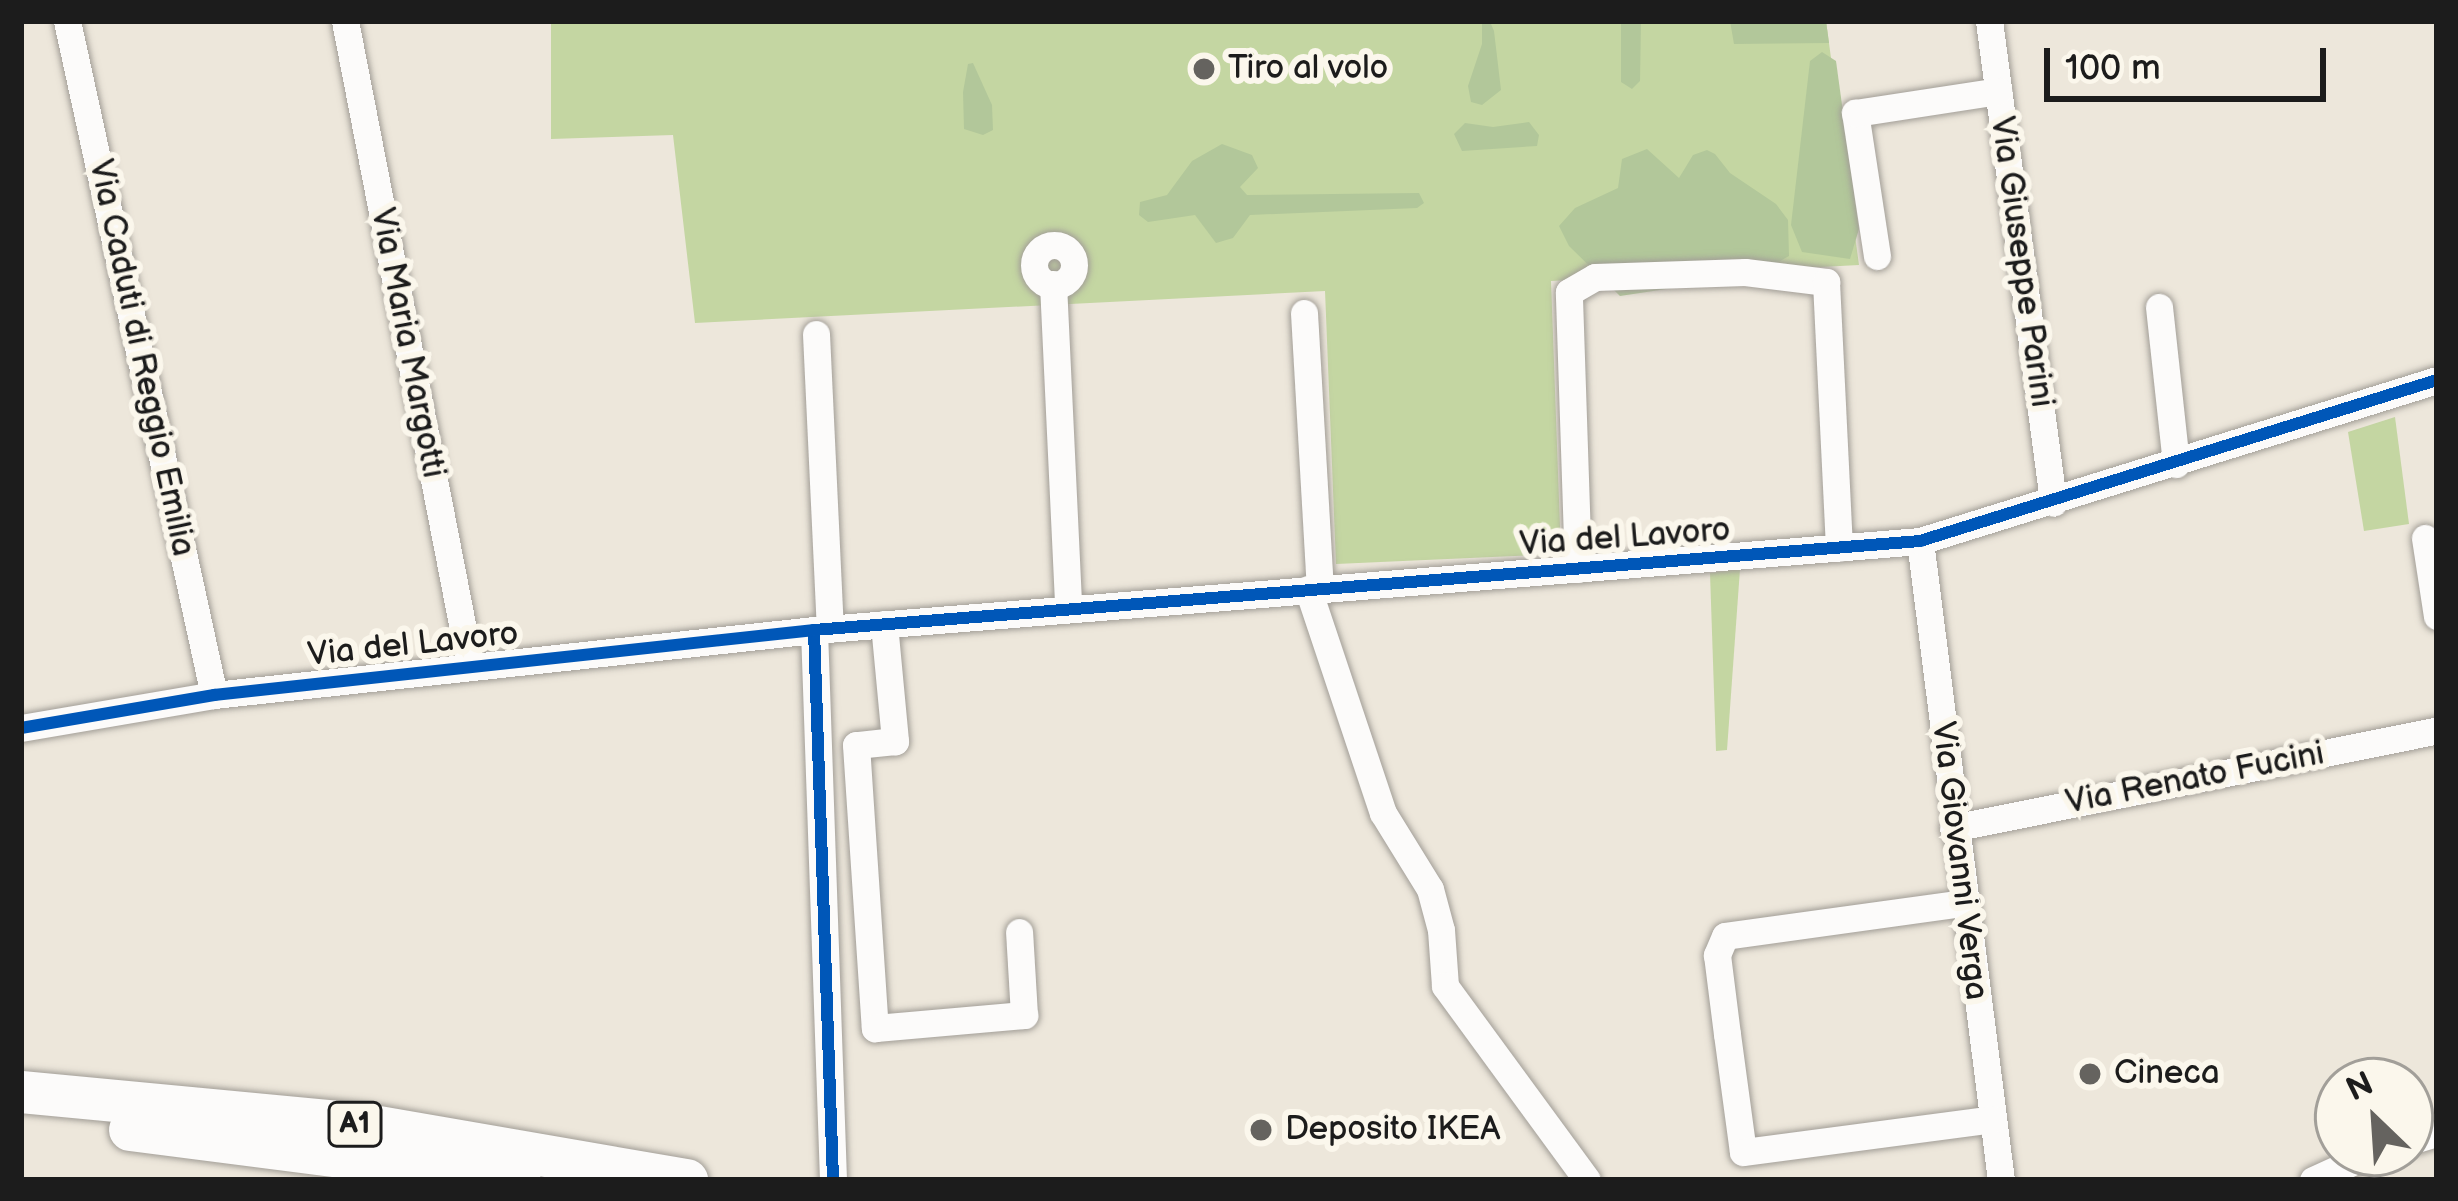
<!DOCTYPE html>
<html>
<head>
<meta charset="utf-8">
<style>
  body { margin:0 }
  #map { position:relative; width:2458px; height:1201px; overflow:hidden; background:#ede7db; font-family:"Balsamiq Sans",sans-serif }
  div>[style] { position:absolute }
  [style*='--x'] { left:calc(var(--x)*1px); top:calc(var(--y)*1px); width:calc(var(--w)*1px); rotate:calc(var(--a)*1deg) }
  .green>* { inset:0; background:#c4d6a2 }
  .forest>* { inset:0; background:#b2c79a }
  .roads { filter:drop-shadow(0 0 3px #a29e97) drop-shadow(0 0 3px #a29e97) }
  .minor>* { height:27px; margin:-13.5px; padding:0 13.5px; transform-origin:13.5px; border-radius:13.5px; background:#fcfbfa }
  .minor>.ring { margin:-13.5px; padding:0; box-sizing:content-box; background:none; border:27px solid #fcfbfa; border-radius:50% }
  .highway>* { height:42px; margin:-21px; padding:0 21px; transform-origin:21px; border-radius:21px; background:#fcfbfa }
  .cycleway>* { height:12px; margin:-6px; padding:0 6px; transform-origin:6px; border-radius:6px; background:#0057b8 }
  .dots>* { width:33px; height:33px; translate:-50% -50%; box-sizing:border-box; border:6px solid #fbf7ec; border-radius:50% }
  span { translate:-50% -50%; white-space:nowrap; text-align:center; line-height:1.15; -webkit-text-stroke:12px #fbf7ec; paint-order:stroke }
  .shield-label span { padding:3px 9px; background:#fbf7ec; border:3px solid; border-radius:9px; -webkit-text-stroke-width:0 }
  .shield-label { font-size:30px; color:#1c1c1c; font-weight:700 }
  .poi-label { font-size:33px; color:#1c1c1c }
  .left { translate:0 -50%; text-align:left }
  .street-label { font-size:33px; color:#1c1c1c }
  .frame { position:absolute; inset:0; border:24px solid #1c1c1c; pointer-events:none }
  .north { position:absolute; left:2314px; top:1057px; width:120px; height:120px; box-sizing:border-box; background:#fbf7ec; border:3px solid #a29f99; border-radius:50%; rotate:335deg; font-size:33px; font-weight:700; line-height:48px; text-align:center; color:#1c1c1c }
  .north::after { content:''; display:block; margin:auto; width:42px; height:54px; background:#65635f; clip-path:polygon(50% 0,100% 100%,50% 72%,0 100%) }
  .scale { position:absolute; left:2044px; top:48px; width:282px; height:54px; box-sizing:border-box; border:6px solid #1c1c1c; border-top:0; padding-left:15px; font-size:36px; line-height:42px; white-space:nowrap; color:#1c1c1c; -webkit-text-stroke:9px #fbf7ec; paint-order:stroke }
</style>
</head>
<body>
<div id="map">
  <div class="green">
    <i style="clip-path:polygon(551px 21px,1826px 21px,1859px 265px,1551px 281px,1561px 554px,1336px 564px,1325px 291px,695px 323px,673px 135px,551px 139px)"></i>
    <i style="clip-path:polygon(2395px 417px,2409px 524px,2364px 531px,2348px 432px)"></i>
    <i style="clip-path:polygon(1740px 569px,1727px 750px,1716px 751px,1710px 573px)"></i>
  </div>
  <div class="forest">
    <i style="clip-path:polygon(1621px 21px,1641px 21px,1640px 81px,1632px 89px,1621px 82px)"></i>
    <i style="clip-path:polygon(1730px 21px,1826px 21px,1829px 43px,1734px 44px)"></i>
    <i style="clip-path:polygon(1482px 24px,1491px 24px,1494px 31px,1501px 90px,1482px 105px,1471px 102px,1468px 86px,1482px 44px)"></i>
    <i style="clip-path:polygon(1822px 52px,1836px 61px,1859px 229px,1850px 259px,1802px 252px,1791px 225px,1810px 61px)"></i>
    <i style="clip-path:polygon(973px 63px,992px 105px,993px 130px,983px 135px,964px 129px,963px 92px,968px 64px)"></i>
    <i style="clip-path:polygon(1529px 122px,1539px 135px,1537px 146px,1462px 151px,1454px 134px,1465px 123px,1493px 127px)"></i>
    <i style="clip-path:polygon(1222px 144px,1252px 155px,1258px 168px,1240px 187px,1247px 195px,1419px 193px,1424px 203px,1417px 208px,1250px 215px,1233px 238px,1216px 243px,1195px 215px,1148px 222px,1139px 215px,1140px 202px,1167px 195px,1192px 161px)"></i>
    <i style="clip-path:polygon(1647px 149px,1679px 178px,1693px 155px,1707px 150px,1715px 154px,1730px 173px,1776px 204px,1788px 220px,1789px 256px,1737px 285px,1714px 259px,1673px 288px,1620px 296px,1569px 246px,1559px 226px,1575px 208px,1618px 188px,1622px 159px)"></i>
  </div>
  <div class="roads">
    <div class="minor">
      <i style="--x:67;--y:21;--w:690;--a:77.7"></i>
      <i style="--x:345;--y:21;--w:656;--a:79.02"></i>
      <i style="--x:1989;--y:21;--w:486;--a:82.4"></i>
      <i class="ring" style="left:1034px;top:245px;width:13px;height:13px"></i>
      <i style="--x:1877;--y:256;--w:145;--a:-98.7"></i>
      <i style="--x:1855;--y:113;--w:145;--a:-8.7"></i>
      <i style="--x:1053;--y:284;--w:323;--a:87.3"></i>
      <i style="--x:2159;--y:307;--w:158;--a:83.8"></i>
      <i style="--x:1304;--y:313;--w:274;--a:86.7"></i>
      <i style="--x:816;--y:334;--w:295;--a:87.3"></i>
      <i style="--x:2425;--y:538;--w:79;--a:81.3"></i>
      <i style="--x:1920;--y:541;--w:644;--a:82.78"></i>
      <i style="--x:1578;--y:569;--w:277;--a:-91.9"></i>
      <i style="--x:1569;--y:292;--w:30;--a:-30"></i>
      <i style="--x:1595;--y:277;--w:150;--a:-1.9"></i>
      <i style="--x:1745;--y:272;--w:82;--a:7"></i>
      <i style="--x:1826;--y:282;--w:266;--a:87.2"></i>
      <i style="--x:1308;--y:589;--w:236;--a:71.5"></i>
      <i style="--x:1383;--y:813;--w:89;--a:58.3"></i>
      <i style="--x:1430;--y:889;--w:42;--a:75"></i>
      <i style="--x:1441;--y:930;--w:56;--a:85.9"></i>
      <i style="--x:1445;--y:986;--w:240;--a:53.8"></i>
      <i style="--x:884;--y:624;--w:118;--a:84.6"></i>
      <i style="--x:895;--y:741;--w:39;--a:174"></i>
      <i style="--x:856;--y:745;--w:284;--a:86.2"></i>
      <i style="--x:875;--y:1028;--w:150;--a:-5"></i>
      <i style="--x:1024;--y:1015;--w:83;--a:-93.4"></i>
      <i style="--x:814;--y:630;--w:550;--a:88.02"></i>
      <i style="--x:21;--y:728;--w:196;--a:-9.7"></i>
      <i style="--x:214;--y:695;--w:604;--a:-6.18"></i>
      <i style="--x:814;--y:630;--w:1110;--a:-4.6"></i>
      <i style="--x:1920;--y:541;--w:541;--a:-17.3"></i>
      <i style="--x:1953;--y:828;--w:494;--a:-11.4"></i>
      <i style="--x:1963;--y:903;--w:240;--a:172.1"></i>
      <i style="--x:1725;--y:936;--w:21;--a:113"></i>
      <i style="--x:1717;--y:955;--w:80;--a:82.8"></i>
      <i style="--x:1727;--y:1034;--w:119;--a:82.3"></i>
      <i style="--x:1743;--y:1152;--w:252;--a:-7.5"></i>
      <i style="--x:2410;--y:1141;--w:28;--a:-17"></i>
      <i style="--x:2313;--y:1180;--w:65;--a:-24.6"></i>
    </div>
    <div class="highway">
      <i style="--x:21;--y:1092;--w:348;--a:5.4"></i>
      <i style="--x:367;--y:1125;--w:325;--a:9.8"></i>
      <i style="--x:130;--y:1130;--w:393;--a:7.3"></i>
    </div>
  </div>
  <div class="cycleway">
    <i style="--x:814;--y:630;--w:550;--a:88.02"></i>
    <i style="--x:21;--y:728;--w:196;--a:-9.7"></i>
    <i style="--x:214;--y:695;--w:604;--a:-6.18"></i>
    <i style="--x:814;--y:630;--w:1110;--a:-4.6"></i>
    <i style="--x:1920;--y:541;--w:541;--a:-17.3"></i>
  </div>
  <div class="dots">
    <i style="left:1204px;top:69px;background:#65635f"></i>
    <i style="left:2090px;top:1074px;background:#65635f"></i>
    <i style="left:1261px;top:1130px;background:#65635f"></i>
  </div>
  <div class="shield-label">
    <span style="left:355px;top:1124px">A1</span>
  </div>
  <div class="poi-label">
    <span class="left" style="left:1228px;top:69px">Tiro al volo</span>
    <span class="left" style="left:2114px;top:1074px">Cineca</span>
    <span class="left" style="left:1285px;top:1130px">Deposito IKEA</span>
  </div>
  <div class="street-label">
    <span style="left:2021px;top:262px;rotate:82deg">Via Giuseppe Parini</span>
    <span style="left:407px;top:343px;rotate:79deg">Via Maria Margotti</span>
    <span style="left:141px;top:358px;rotate:78deg">Via Caduti di Reggio Emilia</span>
    <span style="left:1625px;top:538px;rotate:-4deg">Via del Lavoro</span>
    <span style="left:413px;top:645px;rotate:-6deg">Via del Lavoro</span>
    <span style="left:2195px;top:779px;rotate:-11deg">Via Renato Fucini</span>
    <span style="left:1959px;top:861px;rotate:83deg">Via Giovanni Verga</span>
  </div>
  <div class="frame"></div>
  <div class="north">N</div>
  <div class="scale">100 m</div>
</div>
</body>
</html>
